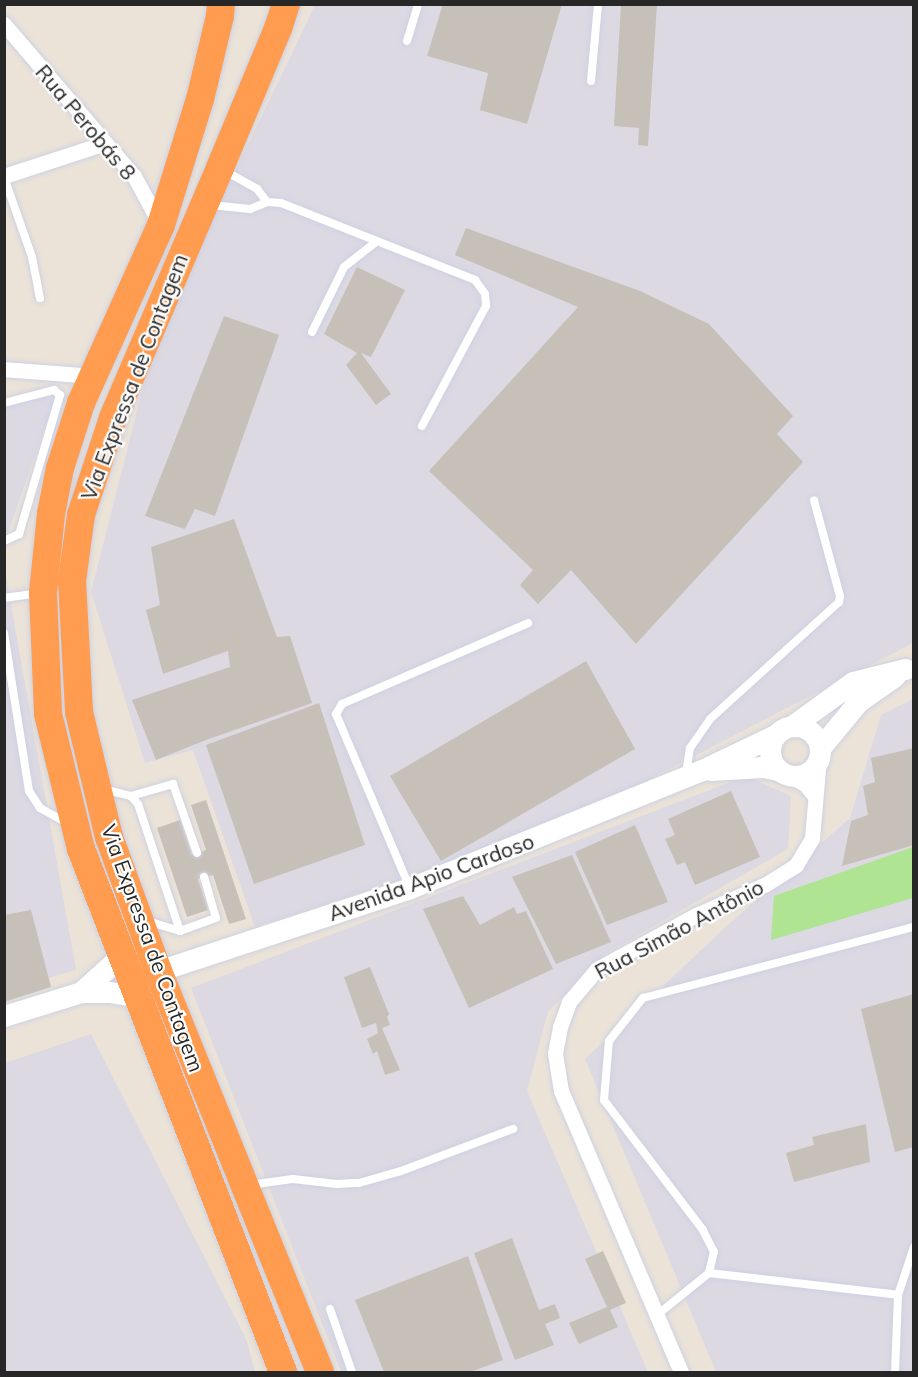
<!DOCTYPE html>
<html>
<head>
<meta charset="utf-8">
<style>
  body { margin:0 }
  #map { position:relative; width:918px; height:1377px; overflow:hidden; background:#ebe3d8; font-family:Mulish,sans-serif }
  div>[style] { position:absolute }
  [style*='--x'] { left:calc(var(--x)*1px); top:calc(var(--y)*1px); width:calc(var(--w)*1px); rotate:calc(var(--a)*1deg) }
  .industrial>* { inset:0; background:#dcd9e3 }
  .green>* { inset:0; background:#aee492 }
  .building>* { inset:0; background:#c6c0b8 }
  .roads { filter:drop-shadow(0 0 2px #ced1e1) drop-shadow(0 0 2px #ced1e1) }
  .lane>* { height:8px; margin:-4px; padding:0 4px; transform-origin:4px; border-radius:4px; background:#fff }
  .street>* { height:15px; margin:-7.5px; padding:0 7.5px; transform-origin:7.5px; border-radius:7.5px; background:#fff }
  .secondary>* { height:21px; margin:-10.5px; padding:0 10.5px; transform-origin:10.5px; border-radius:10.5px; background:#fff }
  .secondary>.ring { margin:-10.5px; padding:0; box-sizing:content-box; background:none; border:21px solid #fff; border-radius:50% }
  .highway>* { height:28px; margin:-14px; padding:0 14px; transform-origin:14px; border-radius:14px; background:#ff9c4f }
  span { translate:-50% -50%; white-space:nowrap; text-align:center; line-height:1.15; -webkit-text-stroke:4.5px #fff; paint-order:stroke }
  .street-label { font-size:21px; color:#272727 }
  .frame { position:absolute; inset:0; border:6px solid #272727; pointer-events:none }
</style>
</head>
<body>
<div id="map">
  <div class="industrial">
    <i style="clip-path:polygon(315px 5px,913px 5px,913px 643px,617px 796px,427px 871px,255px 927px,193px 750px,145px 763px,91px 592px,156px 336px)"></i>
    <i style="clip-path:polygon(57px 393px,5px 541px,5px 406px)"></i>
    <i style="clip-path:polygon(4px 565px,76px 970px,5px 990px,4px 990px)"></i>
    <i style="clip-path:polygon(913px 699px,913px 1372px,716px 1372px,585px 1059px,730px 923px,850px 818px,881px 715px)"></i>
    <i style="clip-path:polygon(746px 776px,791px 796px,788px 849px,605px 954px,548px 1012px,527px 1091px,648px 1372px,341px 1372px,191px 988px)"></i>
    <i style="clip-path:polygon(91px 1034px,247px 1341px,255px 1372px,5px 1372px,5px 1063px)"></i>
  </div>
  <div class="green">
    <i style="clip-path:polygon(913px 847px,913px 898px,771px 940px,774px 896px)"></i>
  </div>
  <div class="building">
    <i style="clip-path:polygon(443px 4px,562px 4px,527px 124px,480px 110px,488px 73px,427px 56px)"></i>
    <i style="clip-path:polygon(621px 4px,657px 4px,648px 146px,638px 145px,639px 128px,614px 126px)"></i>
    <i style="clip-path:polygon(466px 228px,640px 291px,709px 324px,793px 416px,777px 434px,803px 462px,636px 644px,571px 570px,538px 604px,520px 585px,533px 570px,429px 471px,578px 307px,455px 255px)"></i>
    <i style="clip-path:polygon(357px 267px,405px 290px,371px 357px,361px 353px,391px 394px,376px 405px,346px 365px,357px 353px,324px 334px)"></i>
    <i style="clip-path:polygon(224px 316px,279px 335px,215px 516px,195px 509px,185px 529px,145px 516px)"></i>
    <i style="clip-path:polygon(234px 519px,277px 637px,290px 636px,312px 703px,206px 740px,156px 760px,132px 700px,230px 667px,228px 651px,163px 674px,146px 610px,160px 605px,151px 547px)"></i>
    <i style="clip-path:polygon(586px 661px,635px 749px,441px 861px,390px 776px)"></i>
    <i style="clip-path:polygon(319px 703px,365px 845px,254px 884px,206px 745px)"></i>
    <i style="clip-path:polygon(914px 748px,914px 845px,842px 866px,851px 821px,868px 815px,863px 786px,875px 782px,871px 758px)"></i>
    <i style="clip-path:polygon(731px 791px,760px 857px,695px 885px,685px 862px,677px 865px,665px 839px,675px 835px,668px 819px)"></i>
    <i style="clip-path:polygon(206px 800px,246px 919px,229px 924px,213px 875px,198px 879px,208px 910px,187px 917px,157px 828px,180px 820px,192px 855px,206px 850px,191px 805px)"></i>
    <i style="clip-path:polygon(635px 825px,668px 902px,607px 925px,575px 852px)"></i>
    <i style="clip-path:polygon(572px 855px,611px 942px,556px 964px,512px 877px)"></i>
    <i style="clip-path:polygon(463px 896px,480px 925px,514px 907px,517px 914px,526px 911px,553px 969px,469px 1008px,423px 909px)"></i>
    <i style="clip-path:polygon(31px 910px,51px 987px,4px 1002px,4px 915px)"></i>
    <i style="clip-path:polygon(370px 967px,389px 1014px,387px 1017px,390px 1025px,382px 1028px,400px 1070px,385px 1075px,377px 1051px,373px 1054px,367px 1039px,378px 1033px,376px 1023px,362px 1028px,344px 977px)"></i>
    <i style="clip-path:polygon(914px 994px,914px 1147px,895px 1152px,861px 1009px)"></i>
    <i style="clip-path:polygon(866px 1124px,870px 1162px,794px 1182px,786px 1153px,814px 1145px,812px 1137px)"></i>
    <i style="clip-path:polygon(512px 1238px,539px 1310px,555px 1304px,560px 1318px,545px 1324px,554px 1345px,515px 1360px,474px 1253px)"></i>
    <i style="clip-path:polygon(603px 1251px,626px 1303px,610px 1310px,618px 1327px,579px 1344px,569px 1323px,607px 1307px,585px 1259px)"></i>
    <i style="clip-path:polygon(468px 1256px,503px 1360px,470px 1372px,384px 1372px,355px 1300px)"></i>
  </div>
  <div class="roads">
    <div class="lane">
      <i style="--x:407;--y:41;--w:39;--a:-73"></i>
      <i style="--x:591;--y:81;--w:77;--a:-84.8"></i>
      <i style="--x:225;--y:171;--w:37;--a:29"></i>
      <i style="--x:257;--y:189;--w:16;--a:52"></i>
      <i style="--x:4;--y:177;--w:85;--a:70.7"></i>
      <i style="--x:32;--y:257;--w:42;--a:79"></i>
      <i style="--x:211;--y:205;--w:39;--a:6"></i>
      <i style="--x:250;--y:209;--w:18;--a:-22"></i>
      <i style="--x:267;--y:202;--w:14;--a:4"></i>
      <i style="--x:281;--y:203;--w:209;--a:21.6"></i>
      <i style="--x:475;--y:280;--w:17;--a:54"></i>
      <i style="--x:485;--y:294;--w:12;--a:85"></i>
      <i style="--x:486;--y:306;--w:136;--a:118.1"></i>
      <i style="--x:312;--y:332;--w:72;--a:-63.8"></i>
      <i style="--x:344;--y:267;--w:42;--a:-38.2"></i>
      <i style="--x:4;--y:403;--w:52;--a:-14.6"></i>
      <i style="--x:54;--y:390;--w:8;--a:40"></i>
      <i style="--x:60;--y:395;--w:145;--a:106.4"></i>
      <i style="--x:19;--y:534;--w:17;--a:155"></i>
      <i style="--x:4;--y:598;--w:35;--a:-8"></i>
      <i style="--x:4;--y:633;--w:160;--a:81"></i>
      <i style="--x:29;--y:791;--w:20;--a:57"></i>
      <i style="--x:40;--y:808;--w:31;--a:29"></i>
      <i style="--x:686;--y:773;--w:25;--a:-81"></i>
      <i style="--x:690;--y:748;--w:35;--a:-55"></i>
      <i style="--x:710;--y:719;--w:174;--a:-42.2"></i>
      <i style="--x:839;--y:602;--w:6;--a:-81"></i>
      <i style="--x:840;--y:596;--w:99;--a:-105.2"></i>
      <i style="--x:103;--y:789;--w:29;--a:14"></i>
      <i style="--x:131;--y:796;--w:11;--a:49"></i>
      <i style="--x:138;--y:804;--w:134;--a:71.7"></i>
      <i style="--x:180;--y:931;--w:34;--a:-163"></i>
      <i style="--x:131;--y:796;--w:44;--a:-15.9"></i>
      <i style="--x:173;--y:784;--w:73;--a:70.8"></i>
      <i style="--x:409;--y:886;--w:187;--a:-113"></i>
      <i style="--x:336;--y:714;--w:12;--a:-59"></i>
      <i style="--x:342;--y:704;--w:203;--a:-23.5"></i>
      <i style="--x:180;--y:931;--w:38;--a:-20"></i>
      <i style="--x:216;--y:918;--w:43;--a:-106.3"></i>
      <i style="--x:249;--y:1185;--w:44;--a:-7.8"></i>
      <i style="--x:293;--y:1179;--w:44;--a:6.5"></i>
      <i style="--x:337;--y:1184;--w:22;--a:-3"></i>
      <i style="--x:359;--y:1183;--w:44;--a:-15.9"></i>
      <i style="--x:401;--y:1171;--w:120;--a:-20.6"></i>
      <i style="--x:709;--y:1273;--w:190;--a:6.6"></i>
      <i style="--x:898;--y:1295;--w:77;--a:92.2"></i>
      <i style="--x:898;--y:1295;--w:51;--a:-71.6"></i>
      <i style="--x:330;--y:1309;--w:67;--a:70.8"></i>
      <i style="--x:657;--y:1315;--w:67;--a:-38.9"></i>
      <i style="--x:709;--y:1273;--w:22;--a:-77"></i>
      <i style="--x:714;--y:1252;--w:25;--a:-117"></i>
      <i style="--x:703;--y:1230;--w:163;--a:-127.3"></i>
      <i style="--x:604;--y:1100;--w:59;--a:-85.2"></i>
      <i style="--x:609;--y:1041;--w:55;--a:-51.7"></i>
      <i style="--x:643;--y:998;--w:280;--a:-14.7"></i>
    </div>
    <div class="street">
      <i style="--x:4;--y:24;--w:200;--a:49.5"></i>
      <i style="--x:134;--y:176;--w:55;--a:61.6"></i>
      <i style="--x:4;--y:176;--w:106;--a:-18.1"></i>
      <i style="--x:4;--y:369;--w:89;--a:4.5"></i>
      <i style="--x:788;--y:775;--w:19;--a:28"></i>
      <i style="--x:805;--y:784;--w:14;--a:51"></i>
      <i style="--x:681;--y:1372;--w:306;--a:-113.1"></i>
      <i style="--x:561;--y:1091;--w:38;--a:-99"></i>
      <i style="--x:555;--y:1053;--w:26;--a:-79"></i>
      <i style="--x:560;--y:1027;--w:27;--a:-70"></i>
      <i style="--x:569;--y:1002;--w:43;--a:-49.7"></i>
      <i style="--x:597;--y:969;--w:113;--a:-28.6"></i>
      <i style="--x:696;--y:915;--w:77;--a:-23.9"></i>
      <i style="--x:766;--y:884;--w:36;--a:-32"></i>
      <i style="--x:796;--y:865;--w:31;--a:-59"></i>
      <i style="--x:812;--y:838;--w:80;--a:-85"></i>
    </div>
    <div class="secondary">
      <i style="--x:792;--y:726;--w:75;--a:-35.8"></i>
      <i style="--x:853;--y:682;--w:54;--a:-14"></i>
      <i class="ring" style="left:770px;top:726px;width:29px;height:29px"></i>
      <i style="--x:820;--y:748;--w:60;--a:-50.4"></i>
      <i style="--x:858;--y:702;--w:45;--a:-35.1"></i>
      <i style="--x:710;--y:770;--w:53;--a:-3.2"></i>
      <i style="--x:763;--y:767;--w:16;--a:11"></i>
      <i style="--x:158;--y:971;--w:265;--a:-18.2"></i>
      <i style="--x:410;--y:888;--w:313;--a:-22"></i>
      <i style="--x:700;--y:771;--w:83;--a:-25.6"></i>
      <i style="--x:81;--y:992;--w:55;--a:-42.1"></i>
      <i style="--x:4;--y:1016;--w:81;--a:-17.3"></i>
      <i style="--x:81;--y:992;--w:28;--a:0"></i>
      <i style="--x:109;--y:992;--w:30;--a:9"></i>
    </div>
    <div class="highway">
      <i style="--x:221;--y:4;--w:12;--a:95"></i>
      <i style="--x:220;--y:16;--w:85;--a:103.5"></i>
      <i style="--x:200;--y:99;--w:132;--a:107.2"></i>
      <i style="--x:161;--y:225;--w:195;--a:114.2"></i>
      <i style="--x:81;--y:403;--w:68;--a:107.9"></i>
      <i style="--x:60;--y:468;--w:47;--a:101.1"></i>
      <i style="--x:51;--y:514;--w:79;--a:95.8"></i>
      <i style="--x:43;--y:593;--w:121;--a:87.6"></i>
      <i style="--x:48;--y:714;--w:139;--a:76.3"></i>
      <i style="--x:81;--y:849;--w:561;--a:68.88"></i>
      <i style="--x:286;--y:4;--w:23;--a:108"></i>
      <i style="--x:279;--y:26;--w:154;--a:112.6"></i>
      <i style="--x:220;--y:168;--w:272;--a:113.2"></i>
      <i style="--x:113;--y:418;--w:102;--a:108.3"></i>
      <i style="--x:81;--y:515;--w:67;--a:97.8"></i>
      <i style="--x:72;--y:581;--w:131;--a:86.9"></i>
      <i style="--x:79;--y:712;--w:129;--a:76.5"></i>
      <i style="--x:109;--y:837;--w:143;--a:69.9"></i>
      <i style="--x:158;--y:971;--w:432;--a:68"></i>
    </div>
  </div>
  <div class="street-label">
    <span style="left:86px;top:122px;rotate:50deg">Rua Perobás 8</span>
    <span style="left:134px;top:377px;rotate:-69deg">Via Expressa de Contagem</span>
    <span style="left:431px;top:877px;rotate:-20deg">Avenida Apio Cardoso</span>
    <span style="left:679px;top:929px;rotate:-28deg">Rua Simão Antônio</span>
    <span style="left:153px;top:948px;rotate:70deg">Via Expressa de Contagem</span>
  </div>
  <div class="frame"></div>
</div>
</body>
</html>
